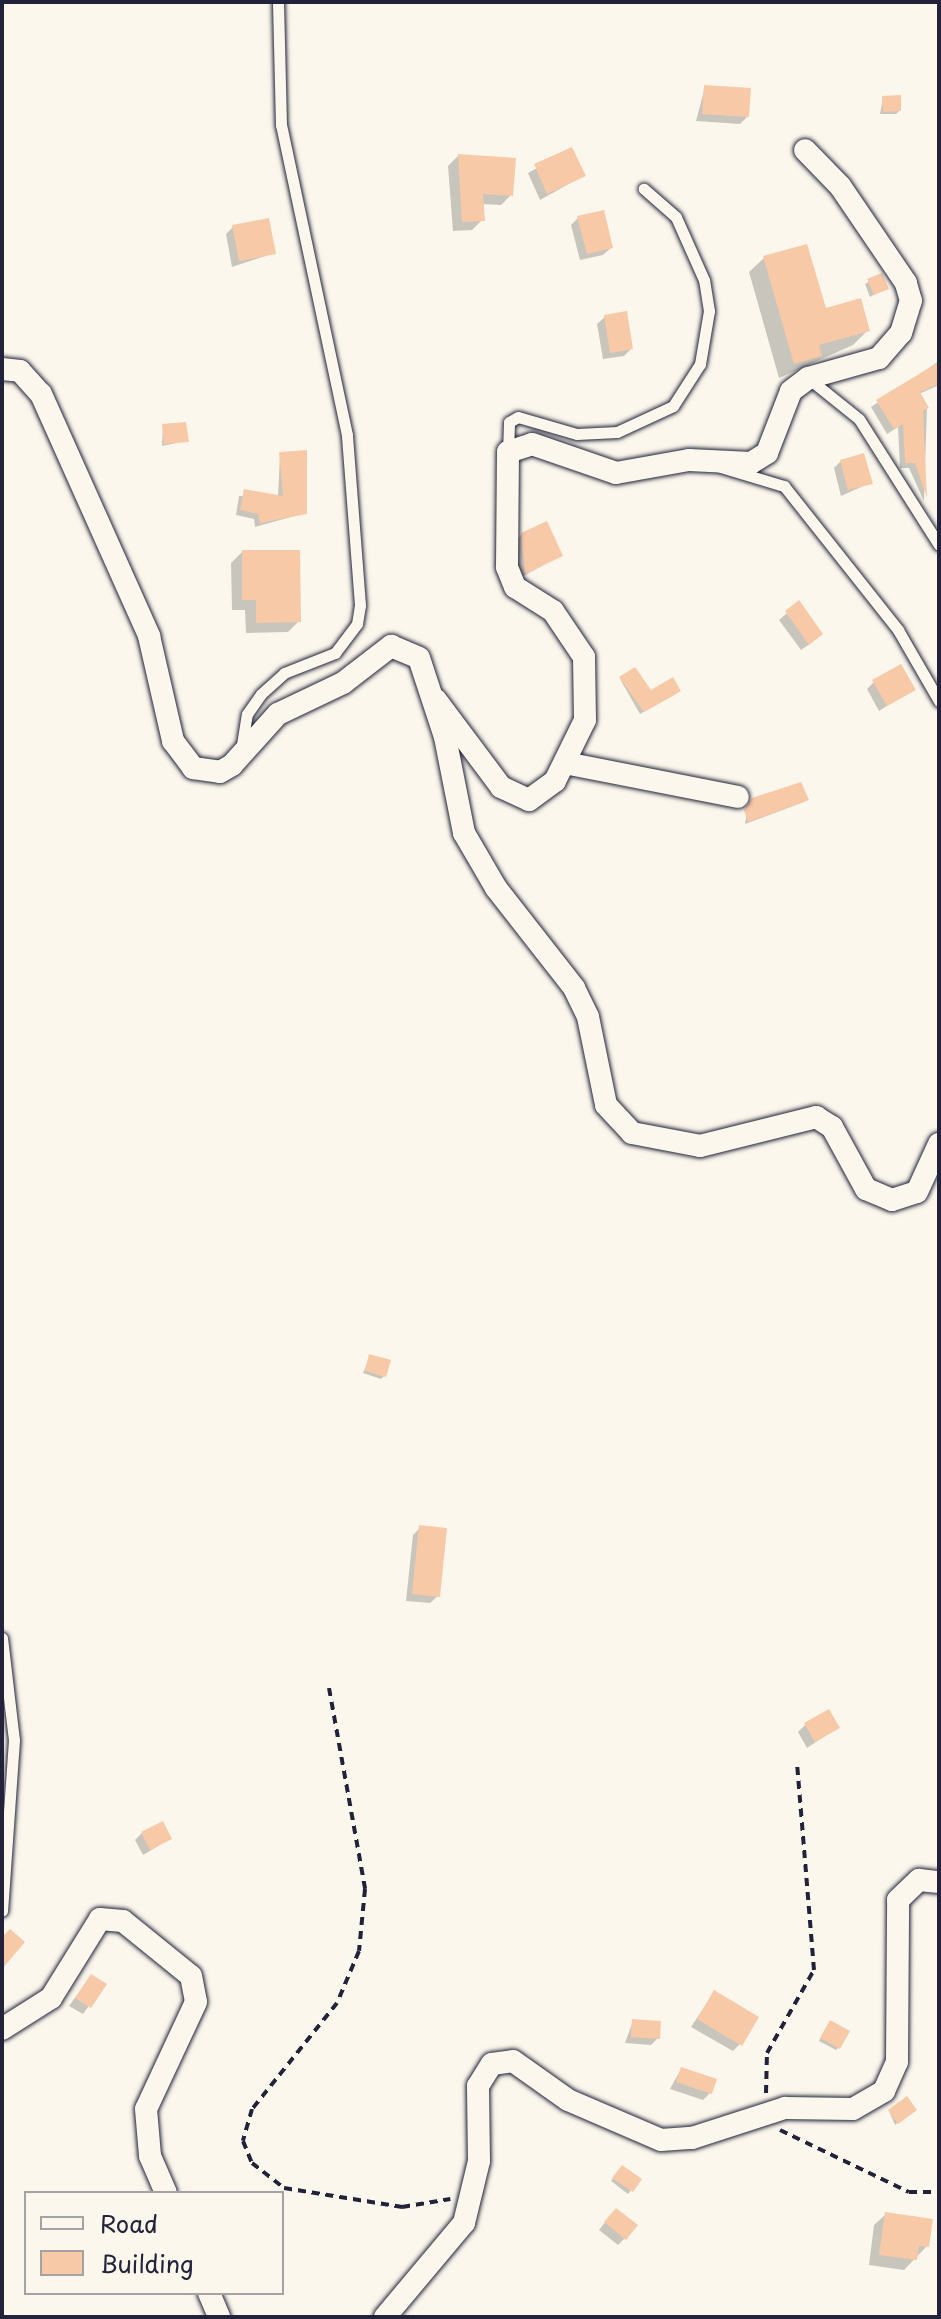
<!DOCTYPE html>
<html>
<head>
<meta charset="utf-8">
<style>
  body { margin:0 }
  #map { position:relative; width:941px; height:2319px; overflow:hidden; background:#fbf7ec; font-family:"Playpen Sans",sans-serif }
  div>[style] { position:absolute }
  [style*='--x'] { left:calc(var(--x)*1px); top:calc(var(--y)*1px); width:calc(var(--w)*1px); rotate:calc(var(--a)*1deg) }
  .shadow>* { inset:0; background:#0003 }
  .building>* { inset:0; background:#f8c9a7 }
  .path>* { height:4px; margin-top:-2px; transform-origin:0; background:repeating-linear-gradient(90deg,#22223b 0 8px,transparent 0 14px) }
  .roads { filter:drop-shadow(0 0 2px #22223b) drop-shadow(0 0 2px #22223b) }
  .lane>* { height:11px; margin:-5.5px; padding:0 5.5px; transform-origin:5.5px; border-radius:5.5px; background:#fbf7ec }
  .street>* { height:22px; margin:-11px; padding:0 11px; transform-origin:11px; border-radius:11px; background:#fbf7ec }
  span { translate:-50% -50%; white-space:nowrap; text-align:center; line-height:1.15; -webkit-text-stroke:6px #fbf7ec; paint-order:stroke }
  .frame { position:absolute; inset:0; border:4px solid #22223b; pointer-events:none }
  .legend { position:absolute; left:24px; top:2191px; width:260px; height:104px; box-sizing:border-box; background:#fbf7ec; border:2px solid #a4a2a5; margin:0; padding:10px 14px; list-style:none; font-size:24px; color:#22223b }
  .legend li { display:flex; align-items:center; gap:16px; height:40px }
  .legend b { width:40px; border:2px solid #a4a2a5 }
</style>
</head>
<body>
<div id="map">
  <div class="shadow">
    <i style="clip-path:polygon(705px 87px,747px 117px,740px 124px,696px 121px)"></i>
    <i style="clip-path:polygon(883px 98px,899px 111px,896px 114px,880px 114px)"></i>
    <i style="clip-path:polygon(571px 149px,583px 176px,540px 200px,528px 173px)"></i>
    <i style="clip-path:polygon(458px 156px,511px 195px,501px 205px,481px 204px,482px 220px,472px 230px,453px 231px,448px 166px)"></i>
    <i style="clip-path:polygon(578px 218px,611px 248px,603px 255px,580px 260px,571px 225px)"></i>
    <i style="clip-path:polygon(233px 227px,274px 253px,232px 267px,226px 234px)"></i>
    <i style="clip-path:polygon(764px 258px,824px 311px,868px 330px,853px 345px,779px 378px,749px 272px)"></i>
    <i style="clip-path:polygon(881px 275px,886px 288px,870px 297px,865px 284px)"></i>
    <i style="clip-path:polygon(605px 317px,631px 349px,624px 356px,603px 359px,597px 324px)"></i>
    <i style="clip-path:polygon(939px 361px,939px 385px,919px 394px,927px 407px,924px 501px,909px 468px,900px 468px,898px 427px,887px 434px,871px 407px)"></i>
    <i style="clip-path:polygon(163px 426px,186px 441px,162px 446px)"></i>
    <i style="clip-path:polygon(280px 454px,305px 513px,255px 527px,254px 519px,236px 515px,239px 496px,278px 497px)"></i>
    <i style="clip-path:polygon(841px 461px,870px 483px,841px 496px,834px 468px)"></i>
    <i style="clip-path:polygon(522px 534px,560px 556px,518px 579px,515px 542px)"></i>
    <i style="clip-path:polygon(242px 552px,299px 621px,288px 632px,246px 633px,245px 610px,232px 610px,231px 563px)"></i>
    <i style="clip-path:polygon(799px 603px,814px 641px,801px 650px,779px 620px)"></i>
    <i style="clip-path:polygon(620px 679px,650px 692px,676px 694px,640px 714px)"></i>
    <i style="clip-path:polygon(874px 682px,913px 689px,879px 711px,867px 689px)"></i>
    <i style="clip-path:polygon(807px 800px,804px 802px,745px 824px,749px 803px)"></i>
    <i style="clip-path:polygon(370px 1356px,384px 1376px,381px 1379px,363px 1373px)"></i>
    <i style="clip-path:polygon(420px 1528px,438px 1596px,430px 1603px,406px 1601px,413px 1535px)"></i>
    <i style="clip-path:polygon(805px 1725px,837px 1728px,807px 1748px,798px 1732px)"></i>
    <i style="clip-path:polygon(142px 1833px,170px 1839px,143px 1855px,135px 1840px)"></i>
    <i style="clip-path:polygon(91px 1976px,104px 1985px,83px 2014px,69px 2006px)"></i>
    <i style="clip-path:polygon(714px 1992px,740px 2044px,733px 2051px,691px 2027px)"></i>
    <i style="clip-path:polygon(633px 2021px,658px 2038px,651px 2045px,625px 2043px)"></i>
    <i style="clip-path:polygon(827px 2026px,838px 2048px,836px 2050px,819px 2041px)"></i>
    <i style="clip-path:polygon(681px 2069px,710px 2093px,703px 2100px,670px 2089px)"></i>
    <i style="clip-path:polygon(889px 2111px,911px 2112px,895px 2125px)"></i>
    <i style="clip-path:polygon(619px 2170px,639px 2180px,628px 2194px,611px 2181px)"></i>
    <i style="clip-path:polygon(886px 2214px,927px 2246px,904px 2270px,869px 2265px,874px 2225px)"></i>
    <i style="clip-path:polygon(609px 2217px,625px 2238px,618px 2245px,599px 2230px)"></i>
  </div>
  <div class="building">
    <i style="clip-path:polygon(704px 85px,751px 88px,749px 117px,702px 114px)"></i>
    <i style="clip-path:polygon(901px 95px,901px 111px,883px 112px,882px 96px)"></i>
    <i style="clip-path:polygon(572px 147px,586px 176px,547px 194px,534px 164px)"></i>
    <i style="clip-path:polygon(458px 154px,516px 158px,513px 196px,483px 194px,485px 221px,462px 222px)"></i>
    <i style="clip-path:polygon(604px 210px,613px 248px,587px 254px,577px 216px)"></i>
    <i style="clip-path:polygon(269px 218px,276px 254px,239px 261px,232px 225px)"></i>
    <i style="clip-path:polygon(807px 244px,826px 308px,861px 298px,870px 331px,819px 345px,822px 356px,794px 364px,763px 256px)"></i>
    <i style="clip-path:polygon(882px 273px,889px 289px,874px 295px,867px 279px)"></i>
    <i style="clip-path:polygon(627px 311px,633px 349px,610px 353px,604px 315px)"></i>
    <i style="clip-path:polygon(939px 362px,939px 384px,920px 392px,929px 408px,923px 411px,927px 498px,915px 463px,905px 463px,903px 424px,894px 429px,876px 400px)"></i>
    <i style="clip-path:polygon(186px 422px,189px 442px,164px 444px,162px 424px)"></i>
    <i style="clip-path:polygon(307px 450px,307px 514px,260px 523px,258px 514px,240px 510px,244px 489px,283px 496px,279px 452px)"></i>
    <i style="clip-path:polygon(864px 453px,873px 484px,848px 490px,840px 460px)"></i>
    <i style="clip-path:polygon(547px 521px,563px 556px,525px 574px,521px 533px)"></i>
    <i style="clip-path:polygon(242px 550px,300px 550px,301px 622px,256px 623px,256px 600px,242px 600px)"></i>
    <i style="clip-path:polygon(799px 600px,823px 634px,809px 645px,785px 611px)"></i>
    <i style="clip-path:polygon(901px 664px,916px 690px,887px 706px,872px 680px)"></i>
    <i style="clip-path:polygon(635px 667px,651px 690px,673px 677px,681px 691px,644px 712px,619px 677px)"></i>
    <i style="clip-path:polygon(801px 782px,809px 800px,748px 822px,744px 810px,752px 798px)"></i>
    <i style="clip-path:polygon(369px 1354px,391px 1360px,386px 1377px,365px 1371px)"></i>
    <i style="clip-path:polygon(419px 1525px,447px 1528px,440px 1597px,412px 1594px)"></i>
    <i style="clip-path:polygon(829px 1709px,840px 1728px,815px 1742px,804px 1723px)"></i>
    <i style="clip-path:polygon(163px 1821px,172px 1839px,150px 1850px,141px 1832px)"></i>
    <i style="clip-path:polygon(10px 1929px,25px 1942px,2px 1969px,2px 1937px)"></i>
    <i style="clip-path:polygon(91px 1974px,107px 1984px,91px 2008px,75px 1998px)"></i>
    <i style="clip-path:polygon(714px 1990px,759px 2017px,742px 2046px,697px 2019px)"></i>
    <i style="clip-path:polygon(632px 2019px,661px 2021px,660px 2039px,631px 2037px)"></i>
    <i style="clip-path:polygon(830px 2020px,850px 2031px,840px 2049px,820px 2038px)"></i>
    <i style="clip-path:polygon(681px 2067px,717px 2079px,712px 2094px,676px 2082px)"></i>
    <i style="clip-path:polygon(907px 2096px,917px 2110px,898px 2124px,888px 2110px)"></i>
    <i style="clip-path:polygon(622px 2165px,642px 2179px,633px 2192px,612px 2178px)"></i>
    <i style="clip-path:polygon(616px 2208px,638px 2225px,626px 2240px,604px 2222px)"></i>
    <i style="clip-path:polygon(885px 2212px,933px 2219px,929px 2247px,919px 2246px,917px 2260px,879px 2255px)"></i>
  </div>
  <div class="path">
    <i style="--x:329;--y:1688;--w:204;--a:79.8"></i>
    <i style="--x:365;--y:1889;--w:62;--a:95.5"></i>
    <i style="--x:359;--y:1951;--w:56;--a:112.9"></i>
    <i style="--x:337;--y:2003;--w:136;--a:128.7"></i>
    <i style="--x:252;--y:2109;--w:33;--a:106"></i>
    <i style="--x:243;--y:2141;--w:24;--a:68"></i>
    <i style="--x:252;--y:2163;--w:41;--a:38"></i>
    <i style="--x:284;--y:2188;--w:120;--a:9.1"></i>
    <i style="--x:402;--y:2207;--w:49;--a:-9.5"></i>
    <i style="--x:766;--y:2093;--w:40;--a:-88.6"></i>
    <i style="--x:767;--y:2053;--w:95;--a:-60.5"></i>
    <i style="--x:814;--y:1970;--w:208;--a:-94.7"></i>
    <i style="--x:780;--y:2130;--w:143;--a:25.7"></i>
    <i style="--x:909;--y:2192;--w:30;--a:0"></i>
  </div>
  <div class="roads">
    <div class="lane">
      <i style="--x:808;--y:378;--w:65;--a:38.8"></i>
      <i style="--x:859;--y:419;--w:149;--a:57.6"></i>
      <i style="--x:508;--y:452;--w:30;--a:-88"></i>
      <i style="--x:509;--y:422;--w:10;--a:-29"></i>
      <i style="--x:518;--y:417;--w:61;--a:16.1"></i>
      <i style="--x:577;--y:434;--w:40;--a:-2.9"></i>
      <i style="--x:617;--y:432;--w:62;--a:-24.9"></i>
      <i style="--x:673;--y:406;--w:50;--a:-57.3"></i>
      <i style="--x:700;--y:364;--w:54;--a:-80.4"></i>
      <i style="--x:709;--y:311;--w:31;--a:-99"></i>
      <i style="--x:704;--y:280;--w:69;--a:-114"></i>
      <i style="--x:676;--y:217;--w:43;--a:-138.8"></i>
      <i style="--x:721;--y:467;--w:66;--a:16.8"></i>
      <i style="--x:784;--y:486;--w:184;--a:51.6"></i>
      <i style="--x:898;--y:630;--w:82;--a:60"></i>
      <i style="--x:241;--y:751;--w:37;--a:-81"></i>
      <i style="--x:247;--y:714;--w:24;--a:-55"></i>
      <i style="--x:261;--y:694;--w:31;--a:-42"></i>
      <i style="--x:284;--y:673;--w:55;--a:-21.4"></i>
      <i style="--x:335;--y:653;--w:36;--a:-53"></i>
      <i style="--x:357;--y:624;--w:19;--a:-81"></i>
      <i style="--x:360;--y:605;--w:170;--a:-94.4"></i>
      <i style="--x:347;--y:435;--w:317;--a:-102"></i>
      <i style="--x:281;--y:125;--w:123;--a:-91.4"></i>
      <i style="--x:2;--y:1638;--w:103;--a:83.3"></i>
      <i style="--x:14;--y:1740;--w:171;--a:94"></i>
    </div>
    <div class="street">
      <i style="--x:2;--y:369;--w:18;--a:6"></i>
      <i style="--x:20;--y:371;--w:31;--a:48"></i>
      <i style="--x:41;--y:394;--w:265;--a:65.9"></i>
      <i style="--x:149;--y:636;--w:108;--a:77.1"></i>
      <i style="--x:173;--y:741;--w:34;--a:53"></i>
      <i style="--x:193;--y:768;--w:27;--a:8"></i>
      <i style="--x:220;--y:772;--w:14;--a:-30"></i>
      <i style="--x:232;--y:765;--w:69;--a:-48"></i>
      <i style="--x:278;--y:714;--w:72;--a:-25.5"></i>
      <i style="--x:343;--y:683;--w:61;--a:-37.6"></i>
      <i style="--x:391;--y:646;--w:30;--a:23"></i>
      <i style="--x:419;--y:658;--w:83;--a:71.8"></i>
      <i style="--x:445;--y:737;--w:98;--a:78.8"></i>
      <i style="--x:464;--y:833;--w:64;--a:59.8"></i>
      <i style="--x:496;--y:888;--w:127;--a:52"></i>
      <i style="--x:574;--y:988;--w:32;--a:64"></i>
      <i style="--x:588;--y:1017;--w:90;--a:78.4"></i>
      <i style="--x:606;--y:1105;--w:38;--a:47"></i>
      <i style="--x:632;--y:1133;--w:69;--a:10.8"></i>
      <i style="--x:700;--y:1146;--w:120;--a:-14"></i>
      <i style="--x:816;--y:1117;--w:19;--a:32"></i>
      <i style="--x:832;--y:1127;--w:71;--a:61.3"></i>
      <i style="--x:866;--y:1189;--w:28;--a:23"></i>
      <i style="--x:892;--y:1200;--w:26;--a:-18"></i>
      <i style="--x:917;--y:1192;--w:53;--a:-65.4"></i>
      <i style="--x:436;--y:700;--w:109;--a:53.2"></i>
      <i style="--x:501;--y:787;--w:31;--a:25"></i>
      <i style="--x:529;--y:800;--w:32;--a:-36"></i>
      <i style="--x:555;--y:781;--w:68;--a:-63.8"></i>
      <i style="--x:585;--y:720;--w:63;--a:-90.9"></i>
      <i style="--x:584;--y:657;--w:55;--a:-124"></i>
      <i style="--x:553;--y:611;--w:45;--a:-147.7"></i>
      <i style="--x:515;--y:587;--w:22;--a:-112"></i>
      <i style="--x:507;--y:567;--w:115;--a:-89.5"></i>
      <i style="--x:508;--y:452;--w:25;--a:-18"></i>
      <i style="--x:532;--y:444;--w:89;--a:19"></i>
      <i style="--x:616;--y:473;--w:74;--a:-10.1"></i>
      <i style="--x:689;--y:460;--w:62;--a:2.8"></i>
      <i style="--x:751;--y:463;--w:19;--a:-32"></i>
      <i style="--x:767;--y:453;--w:66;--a:-68.8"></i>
      <i style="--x:791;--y:391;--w:21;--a:-37"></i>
      <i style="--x:808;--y:378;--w:74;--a:-15.7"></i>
      <i style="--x:879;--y:358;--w:33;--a:-49"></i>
      <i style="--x:901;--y:333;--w:34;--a:-73"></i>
      <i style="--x:911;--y:301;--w:19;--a:-106"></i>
      <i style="--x:906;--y:283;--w:117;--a:-124.2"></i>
      <i style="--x:840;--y:186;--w:50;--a:-134.2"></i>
      <i style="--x:565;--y:763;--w:176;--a:11.1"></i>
      <i style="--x:2;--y:2029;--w:58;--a:-32.3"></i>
      <i style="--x:51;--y:1998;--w:93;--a:-58.2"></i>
      <i style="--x:100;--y:1919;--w:23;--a:5"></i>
      <i style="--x:123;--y:1921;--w:87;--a:39"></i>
      <i style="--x:191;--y:1976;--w:26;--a:79"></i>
      <i style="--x:196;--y:2002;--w:118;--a:115"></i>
      <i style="--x:146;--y:2109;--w:47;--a:85.1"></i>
      <i style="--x:150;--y:2156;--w:40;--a:66.6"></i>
      <i style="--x:209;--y:2293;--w:26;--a:67"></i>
      <i style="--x:385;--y:2317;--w:123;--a:-50"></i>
      <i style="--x:464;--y:2223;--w:64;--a:-76.4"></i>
      <i style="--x:479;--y:2161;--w:75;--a:-90.8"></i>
      <i style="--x:478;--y:2086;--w:26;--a:-58"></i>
      <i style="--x:492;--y:2064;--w:21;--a:-8"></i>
      <i style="--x:513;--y:2061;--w:67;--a:35.3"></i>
      <i style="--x:568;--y:2100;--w:101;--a:23.3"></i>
      <i style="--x:661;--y:2140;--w:31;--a:-4"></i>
      <i style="--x:692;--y:2138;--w:98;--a:-17.9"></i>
      <i style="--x:785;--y:2108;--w:68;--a:0.8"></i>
      <i style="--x:853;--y:2109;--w:36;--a:-30"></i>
      <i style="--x:884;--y:2091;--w:32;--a:-66"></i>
      <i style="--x:897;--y:2062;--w:162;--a:-89.6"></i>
      <i style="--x:898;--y:1900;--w:29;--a:-44"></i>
      <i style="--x:919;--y:1880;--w:20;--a:6"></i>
    </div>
  </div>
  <div class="frame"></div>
  <ul class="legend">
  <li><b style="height:10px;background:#fbf7ec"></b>Road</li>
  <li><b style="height:22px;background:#f8c9a7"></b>Building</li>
  </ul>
</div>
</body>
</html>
